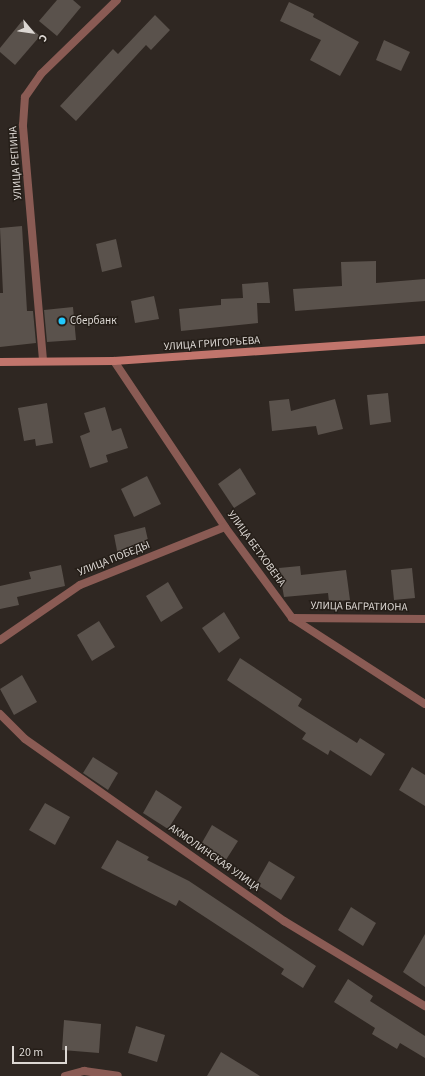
<!DOCTYPE html>
<html>
<head>
<meta charset="utf-8">
<style>
  body { margin:0 }
  #map { position:relative; width:425px; height:1076px; overflow:hidden; background:#2f2722; font-family:"Source Sans 3",sans-serif }
  div>[style] { position:absolute }
  [style*='--x'] { left:calc(var(--x)*1px); top:calc(var(--y)*1px); width:calc(var(--w)*1px); rotate:calc(var(--a)*1deg) }
  .building>* { inset:0; background:#5a524c }
  .street>* { height:8px; margin:-4px; padding:0 4px; transform-origin:4px; border-radius:4px; background:#8a5b54 }
  .secondary>* { height:8px; margin:-4px; padding:0 4px; transform-origin:4px; border-radius:4px; background:#c1756c }
  .dots>* { width:11px; height:11px; translate:-50% -50%; box-sizing:border-box; border:2px solid #251e18; border-radius:50% }
  span { translate:-50% -50%; white-space:nowrap; text-align:center; line-height:1.15; -webkit-text-stroke:3px #251e18; paint-order:stroke }
  .street-label { font-size:11px; color:#dcd7d3 }
  .poi-label { font-size:11px; color:#dcd7d3 }
  .left { translate:0 -50%; text-align:left }
  .north { position:absolute; left:12px; top:12px; width:40px; height:40px; -webkit-text-stroke:3px #251e18; paint-order:stroke; rotate:119deg; font-size:11px; font-weight:700; line-height:16px; text-align:center; color:#dcd7d3 }
  .north::after { content:''; display:block; margin:auto; width:14px; height:18px; background:#dcd7d3; clip-path:polygon(50% 0,100% 100%,50% 72%,0 100%) }
  .scale { position:absolute; left:12px; top:1046px; width:55px; height:18px; box-sizing:border-box; border:2px solid #dcd7d3; border-top:0; padding-left:5px; font-size:12px; line-height:14px; white-space:nowrap; color:#dcd7d3; -webkit-text-stroke:3px #251e18; paint-order:stroke }
</style>
</head>
<body>
<div id="map">
  <div class="building">
    <i style="clip-path:polygon(57px 0,73px 0,81px 7px,57px 36px,39px 21px)"></i>
    <i style="clip-path:polygon(289px 2px,314px 14px,313px 17px,359px 42px,340px 76px,310px 60px,321px 40px,280px 21px)"></i>
    <i style="clip-path:polygon(155px 15px,170px 30px,151px 50px,146px 45px,76px 121px,60px 106px,113px 49px,118px 54px)"></i>
    <i style="clip-path:polygon(22px 21px,40px 36px,15px 65px,0 52px,0 48px)"></i>
    <i style="clip-path:polygon(384px 40px,410px 52px,401px 71px,376px 60px)"></i>
    <i style="clip-path:polygon(22px 226px,27px 311px,33px 311px,36px 343px,0 347px,0 293px,3px 293px,0 228px)"></i>
    <i style="clip-path:polygon(116px 239px,122px 267px,102px 272px,96px 244px)"></i>
    <i style="clip-path:polygon(376px 261px,376px 283px,425px 279px,425px 301px,295px 311px,293px 289px,342px 286px,341px 262px)"></i>
    <i style="clip-path:polygon(268px 282px,270px 303px,257px 303px,258px 323px,181px 331px,179px 309px,221px 305px,221px 299px,243px 298px,242px 284px)"></i>
    <i style="clip-path:polygon(154px 296px,159px 319px,135px 323px,131px 301px)"></i>
    <i style="clip-path:polygon(73px 307px,76px 340px,47px 342px,44px 310px)"></i>
    <i style="clip-path:polygon(388px 393px,391px 422px,370px 425px,367px 395px)"></i>
    <i style="clip-path:polygon(289px 399px,291px 411px,335px 399px,343px 429px,318px 435px,316px 426px,272px 431px,269px 401px)"></i>
    <i style="clip-path:polygon(47px 403px,53px 443px,36px 446px,35px 439px,24px 441px,18px 408px)"></i>
    <i style="clip-path:polygon(105px 407px,112px 431px,121px 428px,128px 448px,106px 455px,108px 462px,90px 468px,80px 436px,90px 432px,84px 413px)"></i>
    <i style="clip-path:polygon(240px 468px,256px 494px,234px 508px,218px 484px)"></i>
    <i style="clip-path:polygon(147px 476px,161px 504px,134px 517px,121px 489px)"></i>
    <i style="clip-path:polygon(145px 527px,150px 549px,118px 556px,114px 535px)"></i>
    <i style="clip-path:polygon(61px 565px,65px 586px,17px 597px,19px 605px,0 609px,0 586px,31px 579px,29px 572px)"></i>
    <i style="clip-path:polygon(300px 566px,301px 575px,346px 570px,350px 600px,329px 602px,328px 593px,284px 597px,279px 568px)"></i>
    <i style="clip-path:polygon(412px 568px,415px 598px,394px 600px,391px 570px)"></i>
    <i style="clip-path:polygon(168px 582px,183px 608px,161px 622px,146px 596px)"></i>
    <i style="clip-path:polygon(224px 612px,240px 638px,219px 653px,202px 628px)"></i>
    <i style="clip-path:polygon(99px 621px,115px 647px,92px 661px,77px 635px)"></i>
    <i style="clip-path:polygon(240px 658px,302px 699px,298px 706px,357px 743px,360px 738px,385px 754px,371px 776px,330px 750px,328px 755px,302px 739px,306px 733px,227px 680px)"></i>
    <i style="clip-path:polygon(22px 675px,37px 702px,14px 715px,0 689px)"></i>
    <i style="clip-path:polygon(93px 757px,118px 773px,108px 790px,83px 773px)"></i>
    <i style="clip-path:polygon(412px 767px,425px 775px,425px 806px,399px 790px)"></i>
    <i style="clip-path:polygon(156px 790px,182px 807px,168px 829px,143px 813px)"></i>
    <i style="clip-path:polygon(45px 803px,70px 817px,55px 845px,29px 830px)"></i>
    <i style="clip-path:polygon(212px 825px,238px 841px,224px 863px,199px 848px)"></i>
    <i style="clip-path:polygon(117px 840px,149px 857px,147px 860px,189px 881px,316px 966px,303px 988px,281px 974px,284px 969px,179px 900px,176px 906px,101px 868px)"></i>
    <i style="clip-path:polygon(269px 861px,295px 877px,281px 900px,256px 884px)"></i>
    <i style="clip-path:polygon(351px 907px,376px 923px,363px 946px,338px 930px)"></i>
    <i style="clip-path:polygon(425px 934px,425px 987px,403px 972px)"></i>
    <i style="clip-path:polygon(348px 979px,373px 996px,370px 1001px,425px 1036px,425px 1058px,400px 1043px,397px 1049px,372px 1034px,375px 1028px,334px 1002px)"></i>
    <i style="clip-path:polygon(64px 1020px,101px 1024px,99px 1053px,62px 1050px)"></i>
    <i style="clip-path:polygon(136px 1026px,165px 1035px,157px 1062px,128px 1053px)"></i>
    <i style="clip-path:polygon(221px 1052px,260px 1076px,207px 1076px)"></i>
  </div>
  <div class="street">
    <i style="--x:43;--y:360;--w:236;--a:-94.9"></i>
    <i style="--x:23;--y:125;--w:28;--a:-86"></i>
    <i style="--x:25;--y:97;--w:28;--a:-55"></i>
    <i style="--x:41;--y:74;--w:106;--a:-44.2"></i>
    <i style="--x:114;--y:361;--w:200;--a:56.2"></i>
    <i style="--x:225;--y:527;--w:113;--a:53.6"></i>
    <i style="--x:292;--y:618;--w:158;--a:32.9"></i>
    <i style="--x:292;--y:618;--w:133;--a:0.4"></i>
    <i style="--x:0;--y:640;--w:97;--a:-34.5"></i>
    <i style="--x:80;--y:585;--w:156;--a:-21.8"></i>
    <i style="--x:0;--y:714;--w:35;--a:45"></i>
    <i style="--x:25;--y:739;--w:317;--a:35.1"></i>
    <i style="--x:284;--y:921;--w:165;--a:31.1"></i>
    <i style="--x:65;--y:1076;--w:20;--a:-15"></i>
    <i style="--x:84;--y:1071;--w:34;--a:8"></i>
  </div>
  <div class="secondary">
    <i style="--x:0;--y:362;--w:114;--a:-0.5"></i>
    <i style="--x:114;--y:361;--w:312;--a:-3.9"></i>
  </div>
  <div class="dots">
    <i style="left:62px;top:321px;background:#22c9fe"></i>
  </div>
  <div class="street-label">
    <span style="left:16px;top:163px;rotate:-94deg">УЛИЦА РЕПИНА</span>
    <span style="left:212px;top:344px;rotate:-4deg">УЛИЦА ГРИГОРЬЕВА</span>
    <span style="left:256px;top:549px;rotate:54deg">УЛИЦА БЕТХОВЕНА</span>
    <span style="left:114px;top:559px;rotate:-22deg">УЛИЦА ПОБЕДЫ</span>
    <span style="left:359px;top:607px;rotate:1deg">УЛИЦА БАГРАТИОНА</span>
    <span style="left:214px;top:858px;rotate:35deg">АКМОЛИНСКАЯ УЛИЦА</span>
  </div>
  <div class="poi-label">
    <span class="left" style="left:70px;top:321px">Сбербанк</span>
  </div>
  <div class="north">С</div>
  <div class="scale">20 m</div>
</div>
</body>
</html>
